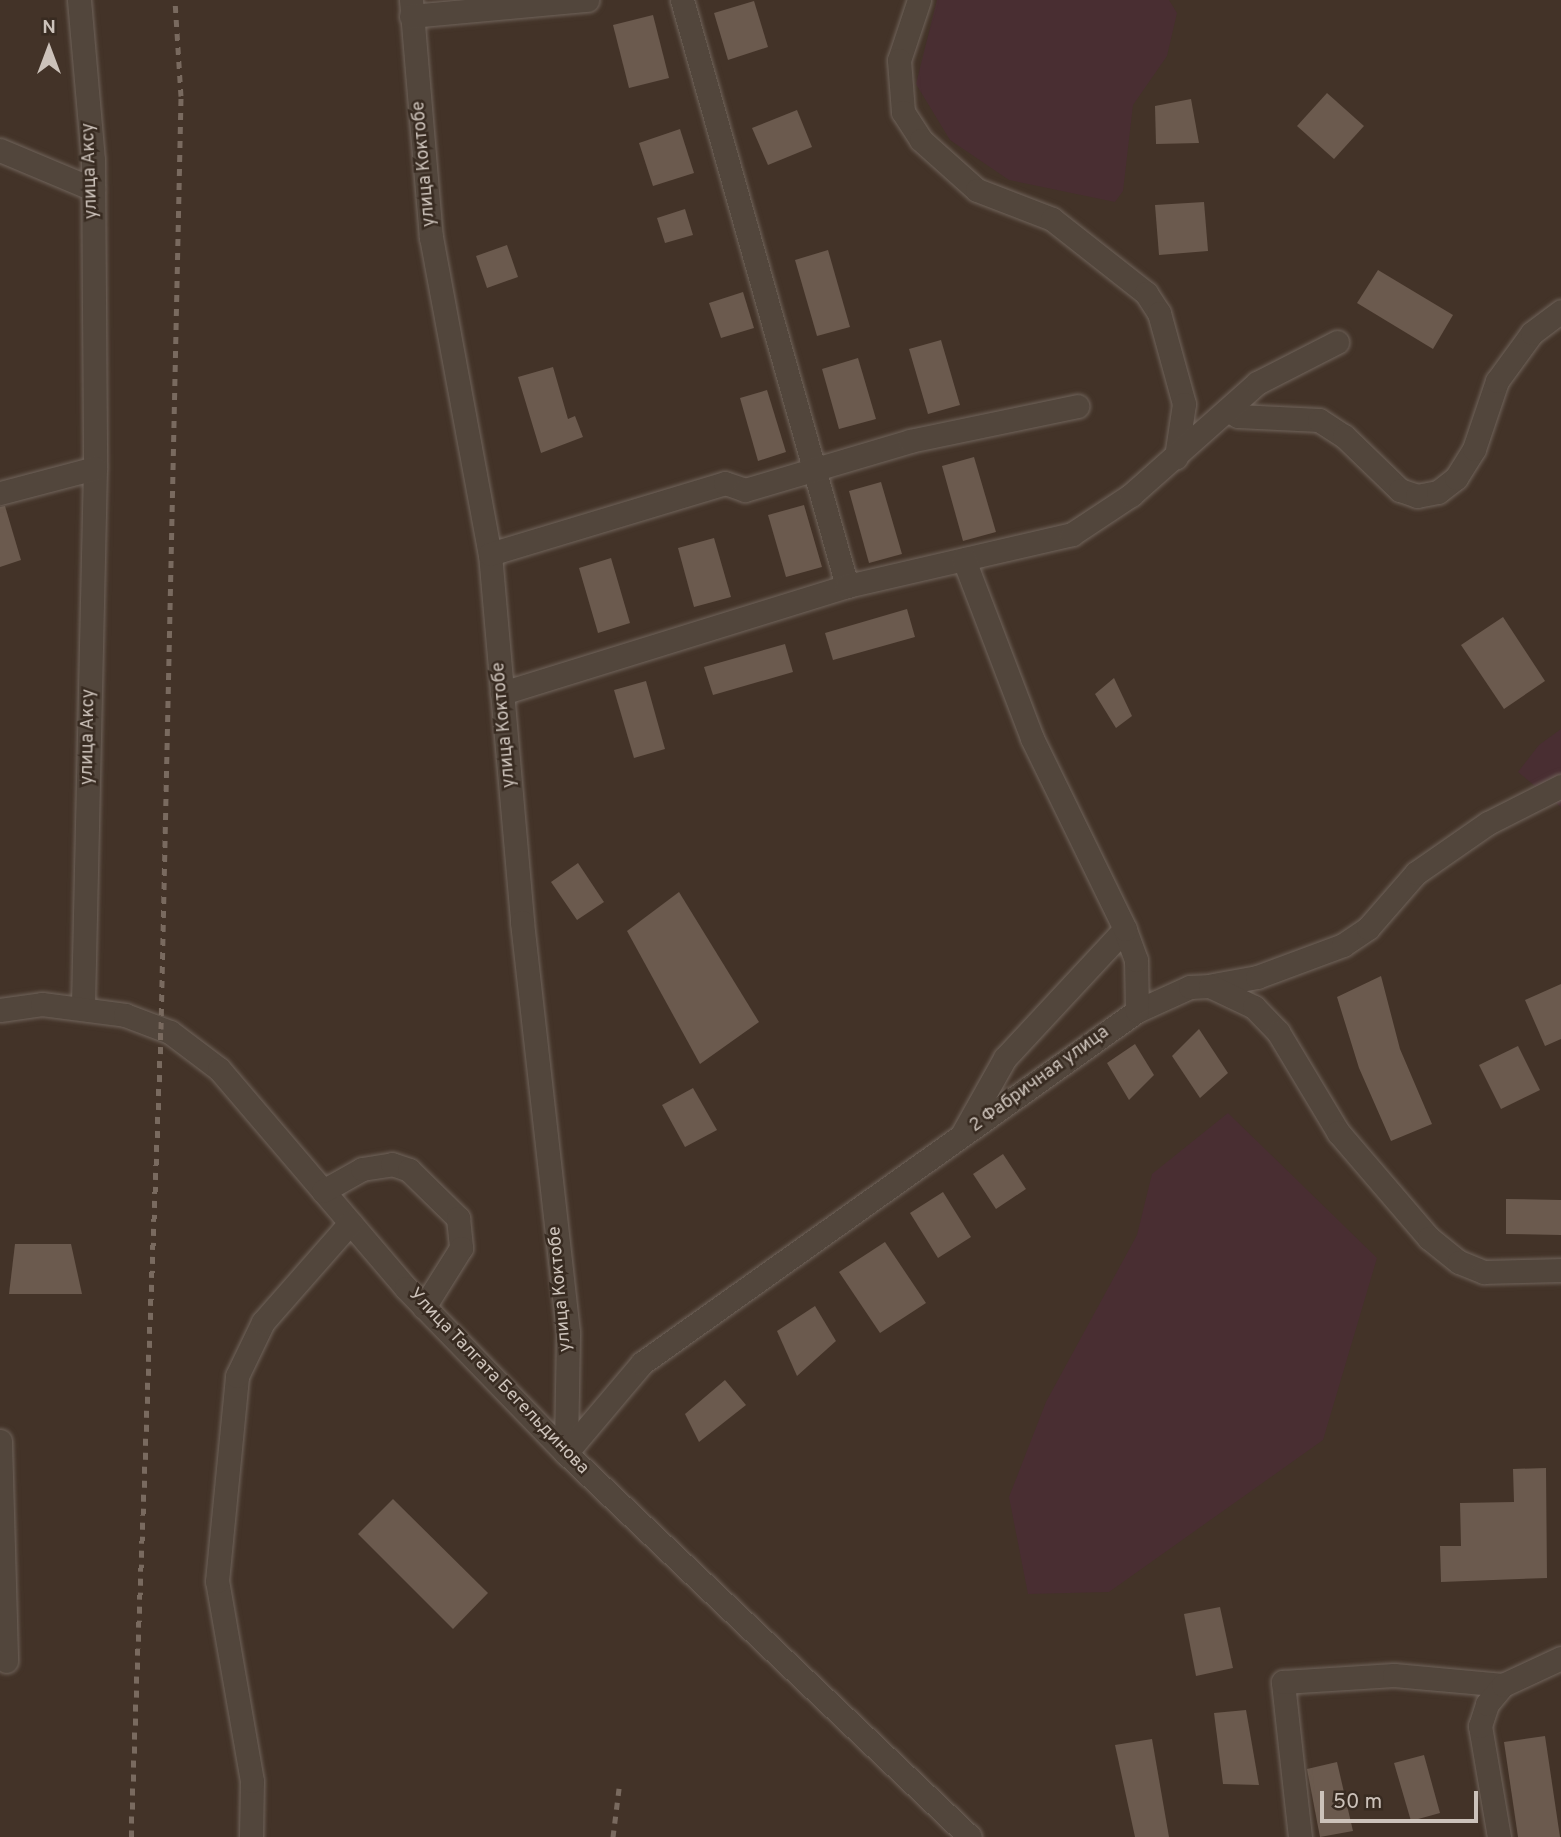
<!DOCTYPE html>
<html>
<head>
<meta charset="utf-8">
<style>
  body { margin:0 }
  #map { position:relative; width:1561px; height:1837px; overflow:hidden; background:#433328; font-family:Overpass,sans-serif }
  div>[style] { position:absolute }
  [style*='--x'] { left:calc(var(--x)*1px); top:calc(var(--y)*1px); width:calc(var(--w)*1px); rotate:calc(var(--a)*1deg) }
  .green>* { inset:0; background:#492e32 }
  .building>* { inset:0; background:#6b5a4e }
  .roads { filter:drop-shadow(0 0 2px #70645b) drop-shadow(0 0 2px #70645b) }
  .minor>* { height:23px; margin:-11.5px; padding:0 11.5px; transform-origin:11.5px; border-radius:11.5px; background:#52463c }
  .rail>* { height:5px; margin-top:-2.5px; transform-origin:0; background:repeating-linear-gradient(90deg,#796a5f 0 7px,transparent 0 14px) }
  span { translate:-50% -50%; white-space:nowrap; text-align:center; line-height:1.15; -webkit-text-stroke:5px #382b21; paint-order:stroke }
  .street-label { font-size:18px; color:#ccc2ba }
  .north { position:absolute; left:14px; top:14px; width:70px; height:70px; -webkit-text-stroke:5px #382b21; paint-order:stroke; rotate:0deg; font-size:19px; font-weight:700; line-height:28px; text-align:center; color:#ccc2ba }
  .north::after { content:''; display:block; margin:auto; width:24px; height:32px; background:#ccc2ba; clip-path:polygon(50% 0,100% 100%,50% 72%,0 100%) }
  .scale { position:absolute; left:1320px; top:1791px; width:158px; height:32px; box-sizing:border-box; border:4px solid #ccc2ba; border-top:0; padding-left:9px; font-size:21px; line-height:24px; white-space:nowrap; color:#ccc2ba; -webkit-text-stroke:5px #382b21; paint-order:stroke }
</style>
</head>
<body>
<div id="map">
  <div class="green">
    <i style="clip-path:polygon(937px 0,1169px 0,1177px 13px,1167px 56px,1133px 105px,1123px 191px,1115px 202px,1009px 180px,950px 140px,916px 84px)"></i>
    <i style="clip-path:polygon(1561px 729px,1561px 807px,1518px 772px,1539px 745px)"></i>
    <i style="clip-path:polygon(1228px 1113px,1377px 1258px,1323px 1440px,1109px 1592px,1028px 1594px,1009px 1497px,1046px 1402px,1137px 1235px,1152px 1174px)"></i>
  </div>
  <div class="building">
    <i style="clip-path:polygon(754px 1px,768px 47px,728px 60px,714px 13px)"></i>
    <i style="clip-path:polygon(653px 15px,669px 78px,629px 88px,613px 25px)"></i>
    <i style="clip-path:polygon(1327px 93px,1364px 126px,1334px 159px,1297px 126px)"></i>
    <i style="clip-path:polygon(1191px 99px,1199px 143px,1156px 144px,1155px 106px)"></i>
    <i style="clip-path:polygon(797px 110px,812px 147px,768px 165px,752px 128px)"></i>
    <i style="clip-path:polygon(680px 129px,694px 173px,653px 186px,639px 143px)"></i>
    <i style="clip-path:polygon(1204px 202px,1208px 251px,1159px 255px,1155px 205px)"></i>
    <i style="clip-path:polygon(685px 209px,693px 235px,665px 243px,657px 218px)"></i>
    <i style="clip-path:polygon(507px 245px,518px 277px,487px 288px,476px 256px)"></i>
    <i style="clip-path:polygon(828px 250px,850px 327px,817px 336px,795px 260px)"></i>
    <i style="clip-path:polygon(1378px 270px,1453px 315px,1433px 349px,1357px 303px)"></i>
    <i style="clip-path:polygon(743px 292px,754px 328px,721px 338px,709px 303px)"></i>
    <i style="clip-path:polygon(941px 340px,960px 405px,928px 414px,909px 349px)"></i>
    <i style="clip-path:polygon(858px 358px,876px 419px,839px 429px,822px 369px)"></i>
    <i style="clip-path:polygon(553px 367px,568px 419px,575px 416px,583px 437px,541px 453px,518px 377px)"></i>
    <i style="clip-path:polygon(767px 390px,786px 452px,758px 461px,740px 398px)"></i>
    <i style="clip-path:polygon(974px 457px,996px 532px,963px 541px,942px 466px)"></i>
    <i style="clip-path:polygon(881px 482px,902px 554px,869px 563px,849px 491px)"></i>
    <i style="clip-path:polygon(804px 505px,822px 567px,786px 577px,768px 515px)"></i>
    <i style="clip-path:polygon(5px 506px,21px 560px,0 567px,0 507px)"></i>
    <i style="clip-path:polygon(714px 538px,731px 597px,694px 607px,678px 548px)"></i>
    <i style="clip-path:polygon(611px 558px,630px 623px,598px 633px,579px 568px)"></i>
    <i style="clip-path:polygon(907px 609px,915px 637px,833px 660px,825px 633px)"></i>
    <i style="clip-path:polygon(1503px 617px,1545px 681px,1504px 709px,1461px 645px)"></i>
    <i style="clip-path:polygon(785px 644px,793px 672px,713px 695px,704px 667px)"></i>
    <i style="clip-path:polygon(1114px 678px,1132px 716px,1116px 728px,1095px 694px)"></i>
    <i style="clip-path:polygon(646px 681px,665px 749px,634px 758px,614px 690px)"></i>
    <i style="clip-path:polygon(578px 863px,604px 902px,577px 920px,551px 882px)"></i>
    <i style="clip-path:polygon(679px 892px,759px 1022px,700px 1064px,627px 931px)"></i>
    <i style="clip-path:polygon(1381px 976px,1400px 1049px,1432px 1124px,1391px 1141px,1359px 1068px,1337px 997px)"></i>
    <i style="clip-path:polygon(1561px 984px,1561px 1039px,1545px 1046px,1525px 1000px)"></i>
    <i style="clip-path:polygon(1199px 1029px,1228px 1073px,1200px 1098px,1172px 1056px)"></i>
    <i style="clip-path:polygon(1135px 1044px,1154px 1075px,1129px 1100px,1107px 1063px)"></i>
    <i style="clip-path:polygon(1518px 1046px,1540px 1090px,1501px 1109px,1479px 1065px)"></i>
    <i style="clip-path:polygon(693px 1088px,717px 1130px,685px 1147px,662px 1105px)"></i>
    <i style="clip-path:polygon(1003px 1154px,1026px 1189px,996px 1209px,973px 1174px)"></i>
    <i style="clip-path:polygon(943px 1192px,971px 1237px,938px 1258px,910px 1213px)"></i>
    <i style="clip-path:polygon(1506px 1199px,1561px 1200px,1561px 1235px,1506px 1234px)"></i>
    <i style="clip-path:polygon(885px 1242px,926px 1303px,880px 1333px,839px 1272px)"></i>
    <i style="clip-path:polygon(15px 1244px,71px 1244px,82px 1294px,9px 1294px)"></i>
    <i style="clip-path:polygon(815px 1306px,836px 1341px,797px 1376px,777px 1331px)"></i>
    <i style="clip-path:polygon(725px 1380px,746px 1405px,699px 1442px,685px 1414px)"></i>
    <i style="clip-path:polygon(1546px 1468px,1547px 1578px,1441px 1582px,1440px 1546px,1461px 1546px,1460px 1503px,1514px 1502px,1513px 1469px)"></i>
    <i style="clip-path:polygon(393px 1499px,488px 1593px,453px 1629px,358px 1534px)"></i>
    <i style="clip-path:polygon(1220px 1607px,1233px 1668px,1196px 1676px,1184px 1614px)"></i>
    <i style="clip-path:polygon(1246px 1710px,1259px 1785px,1223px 1784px,1214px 1713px)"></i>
    <i style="clip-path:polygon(1545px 1736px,1560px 1837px,1518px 1837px,1504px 1742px)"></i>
    <i style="clip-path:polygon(1152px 1739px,1169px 1837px,1135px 1837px,1115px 1745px)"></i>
    <i style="clip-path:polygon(1424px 1755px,1440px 1813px,1411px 1821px,1394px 1763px)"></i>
    <i style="clip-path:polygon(1337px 1762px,1353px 1831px,1320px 1837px,1307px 1769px)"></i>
  </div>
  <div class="roads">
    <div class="minor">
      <i style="--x:79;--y:0;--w:161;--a:85"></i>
      <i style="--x:93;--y:160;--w:308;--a:89.6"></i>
      <i style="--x:95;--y:468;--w:538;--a:91.28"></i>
      <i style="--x:411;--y:0;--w:238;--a:85.2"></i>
      <i style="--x:431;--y:237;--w:322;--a:79.5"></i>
      <i style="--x:490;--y:554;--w:369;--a:85"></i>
      <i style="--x:522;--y:922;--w:414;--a:83.6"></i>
      <i style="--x:568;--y:1333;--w:120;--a:91"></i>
      <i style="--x:682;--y:0;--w:609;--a:74.27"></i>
      <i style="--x:919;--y:0;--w:63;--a:108.4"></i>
      <i style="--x:899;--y:60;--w:52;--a:85.6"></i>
      <i style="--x:903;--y:112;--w:33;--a:57"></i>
      <i style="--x:921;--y:140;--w:75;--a:41.8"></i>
      <i style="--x:977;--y:190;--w:80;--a:21.1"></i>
      <i style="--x:1052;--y:219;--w:120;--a:38.2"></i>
      <i style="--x:1146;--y:293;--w:24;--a:57"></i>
      <i style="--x:1159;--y:313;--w:94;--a:74.6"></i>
      <i style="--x:1184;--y:404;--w:54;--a:98.6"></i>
      <i style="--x:411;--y:16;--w:177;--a:-5.2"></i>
      <i style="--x:0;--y:150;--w:101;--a:22.8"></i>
      <i style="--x:1229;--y:411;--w:10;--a:29"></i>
      <i style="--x:1238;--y:416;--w:81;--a:2.8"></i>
      <i style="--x:1319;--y:420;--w:30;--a:33"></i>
      <i style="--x:1344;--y:436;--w:78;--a:44"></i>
      <i style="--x:1400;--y:490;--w:18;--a:19"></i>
      <i style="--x:1417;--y:496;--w:21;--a:-11"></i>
      <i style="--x:1438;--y:492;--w:23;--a:-38"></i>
      <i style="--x:1456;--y:478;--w:34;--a:-58"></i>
      <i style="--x:1474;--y:449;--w:72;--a:-71.3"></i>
      <i style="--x:1497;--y:381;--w:59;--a:-53.9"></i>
      <i style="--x:1532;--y:333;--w:36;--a:-37"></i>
      <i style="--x:0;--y:493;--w:98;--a:-14.7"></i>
      <i style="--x:490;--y:554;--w:245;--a:-16.8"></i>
      <i style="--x:725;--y:483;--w:21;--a:19"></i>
      <i style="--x:745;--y:490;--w:172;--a:-16.5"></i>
      <i style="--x:910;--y:441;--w:171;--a:-11.8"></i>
      <i style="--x:502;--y:693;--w:361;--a:-17.2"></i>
      <i style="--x:847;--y:586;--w:231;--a:-13"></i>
      <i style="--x:1072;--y:534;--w:71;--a:-33.5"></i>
      <i style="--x:1131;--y:495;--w:169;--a:-41.6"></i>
      <i style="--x:1257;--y:383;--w:90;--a:-27.1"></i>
      <i style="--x:1213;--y:985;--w:45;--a:-10.3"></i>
      <i style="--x:1257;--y:977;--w:92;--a:-20.4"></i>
      <i style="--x:1343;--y:945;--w:30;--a:-34"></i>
      <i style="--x:1368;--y:928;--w:73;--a:-48.9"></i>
      <i style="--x:1416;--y:873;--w:88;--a:-34.8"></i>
      <i style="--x:1488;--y:823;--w:82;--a:-26.9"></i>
      <i style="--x:0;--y:1010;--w:42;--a:-8.1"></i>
      <i style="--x:42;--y:1004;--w:84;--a:7.5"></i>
      <i style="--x:125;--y:1015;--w:48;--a:20.7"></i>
      <i style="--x:170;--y:1032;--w:61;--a:37.1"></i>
      <i style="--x:219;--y:1069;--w:288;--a:49.5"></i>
      <i style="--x:406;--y:1288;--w:230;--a:45.9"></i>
      <i style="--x:566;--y:1453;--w:557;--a:43.55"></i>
      <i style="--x:1137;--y:1011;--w:58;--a:-24.4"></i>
      <i style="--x:1190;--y:987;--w:20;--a:-3"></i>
      <i style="--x:1210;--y:986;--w:49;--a:25.5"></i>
      <i style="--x:1254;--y:1007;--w:35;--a:46"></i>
      <i style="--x:1278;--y:1032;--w:117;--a:59"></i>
      <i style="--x:1338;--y:1132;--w:140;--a:49.4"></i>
      <i style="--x:1429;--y:1238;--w:38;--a:39"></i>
      <i style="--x:1459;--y:1262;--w:27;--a:22"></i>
      <i style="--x:1484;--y:1272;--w:77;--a:-1.5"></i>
      <i style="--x:964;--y:1131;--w:84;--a:-60.7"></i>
      <i style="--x:1005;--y:1058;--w:176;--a:-47.1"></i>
      <i style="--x:323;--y:1191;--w:45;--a:-29.4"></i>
      <i style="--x:362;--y:1169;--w:30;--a:-9"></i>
      <i style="--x:392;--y:1164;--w:18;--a:19"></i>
      <i style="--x:409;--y:1170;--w:69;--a:44.4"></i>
      <i style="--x:458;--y:1218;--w:30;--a:84"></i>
      <i style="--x:461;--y:1248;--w:70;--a:122.1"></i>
      <i style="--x:0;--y:1441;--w:220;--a:88.4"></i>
      <i style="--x:566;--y:1453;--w:118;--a:-49.8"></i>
      <i style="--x:642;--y:1363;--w:607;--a:-35.42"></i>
      <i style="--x:1137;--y:1011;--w:51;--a:-91.1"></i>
      <i style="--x:1136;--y:960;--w:33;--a:-110"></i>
      <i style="--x:1125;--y:929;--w:212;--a:-116"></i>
      <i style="--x:1032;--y:738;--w:191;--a:-110.9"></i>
      <i style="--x:251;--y:1837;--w:56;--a:-89"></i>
      <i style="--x:252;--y:1781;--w:203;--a:-99.9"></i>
      <i style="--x:217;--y:1581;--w:206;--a:-84.4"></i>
      <i style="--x:237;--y:1376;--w:60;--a:-64.3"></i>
      <i style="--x:263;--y:1322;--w:132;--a:-48.7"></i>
      <i style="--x:1300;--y:1837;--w:156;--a:-96.3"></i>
      <i style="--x:1283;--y:1682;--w:111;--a:-3.6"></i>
      <i style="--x:1394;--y:1675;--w:109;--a:5.2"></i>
      <i style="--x:1499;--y:1837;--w:113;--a:-99.7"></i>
      <i style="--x:1480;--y:1726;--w:23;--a:-72"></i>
      <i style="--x:1487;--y:1704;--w:25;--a:-50"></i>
      <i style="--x:1503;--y:1685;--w:64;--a:-25"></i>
    </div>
  </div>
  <div class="rail">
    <i style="--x:131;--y:1837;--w:809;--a:-87.87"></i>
    <i style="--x:161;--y:1029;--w:933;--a:-88.77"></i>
    <i style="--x:181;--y:96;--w:96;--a:-93.6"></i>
    <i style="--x:613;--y:1837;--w:56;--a:-82.9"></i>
  </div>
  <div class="street-label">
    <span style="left:425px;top:164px;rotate:-95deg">улица Коктобе</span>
    <span style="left:91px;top:171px;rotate:-92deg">улица Аксу</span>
    <span style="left:505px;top:725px;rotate:-95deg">улица Коктобе</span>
    <span style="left:89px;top:737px;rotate:-89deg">улица Аксу</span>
    <span style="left:1040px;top:1080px;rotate:-36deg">2 Фабричная улица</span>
    <span style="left:561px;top:1289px;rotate:-95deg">улица Коктобе</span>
    <span style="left:498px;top:1382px;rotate:46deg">Улица Талгата Бегельдинова</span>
  </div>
  <div class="north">N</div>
  <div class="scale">50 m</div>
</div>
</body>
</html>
